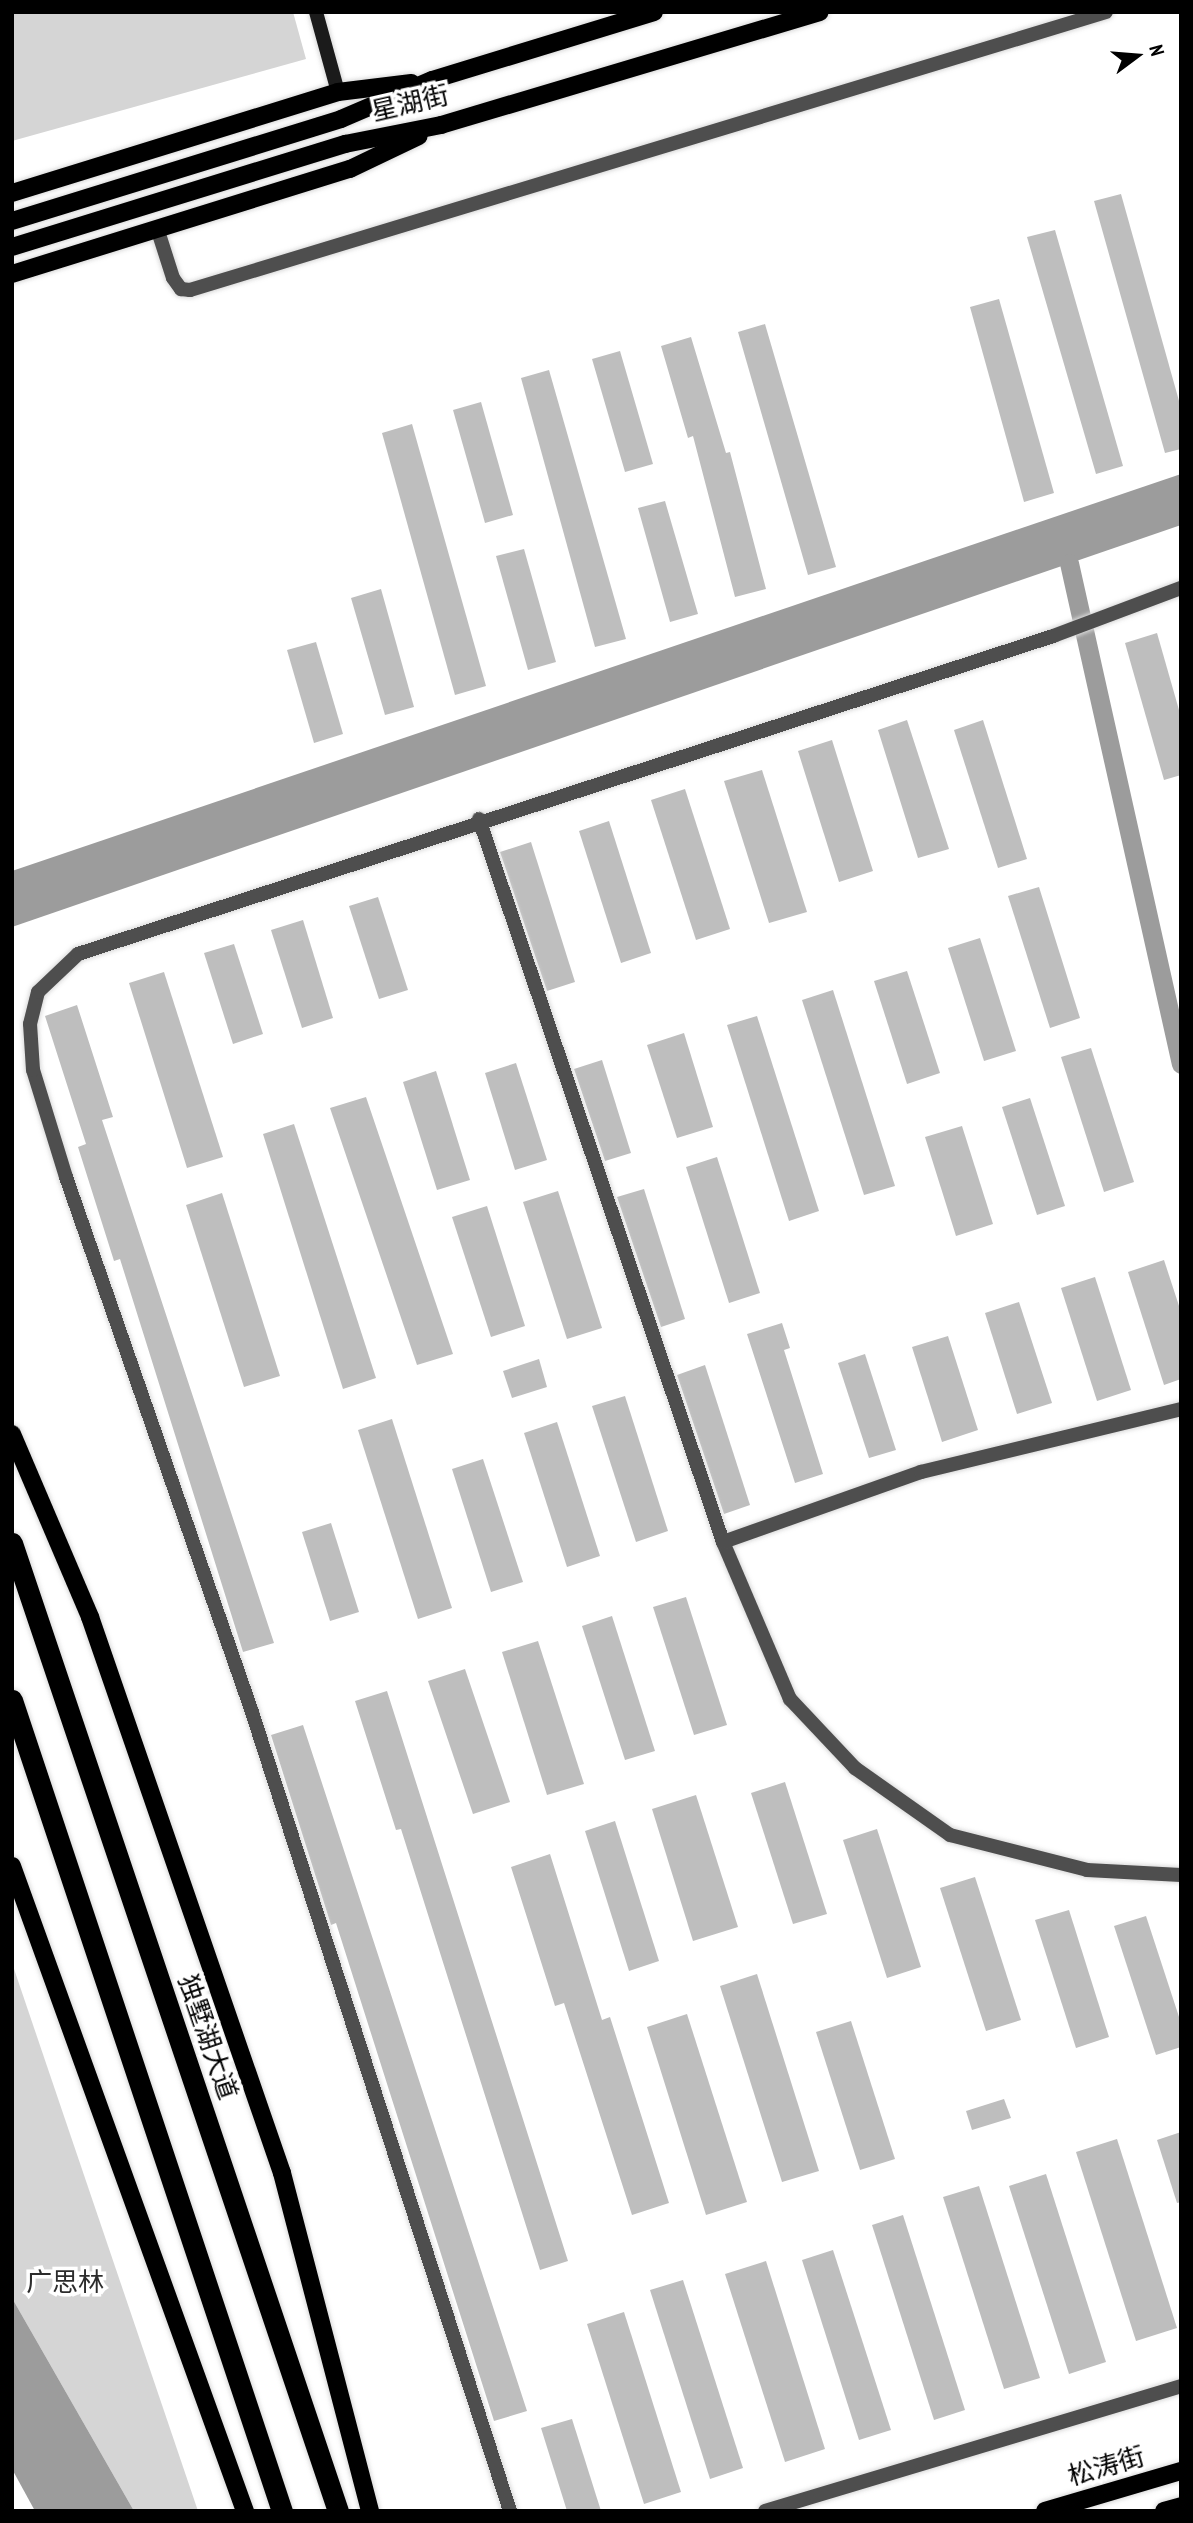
<!DOCTYPE html>
<html>
<head>
<meta charset="utf-8">
<style>
  body { margin:0 }
  #map { position:relative; width:1193px; height:2523px; overflow:hidden; background:#fff; font-family:"PT Sans Narrow","Noto Sans SC",sans-serif }
  div>[style] { position:absolute }
  [style*='--x'] { left:calc(var(--x)*1px); top:calc(var(--y)*1px); width:calc(var(--w)*1px); rotate:calc(var(--a)*1deg) }
  .green>* { inset:0; background:#d5d5d5 }
  .water>* { inset:0; background:#9c9c9c }
  .canal>* { height:19px; margin:-9.5px; padding:0 9.5px; transform-origin:9.5px; border-radius:9.5px; background:#9c9c9c }
  .building>* { inset:0; background:#bebebe }
  .roads { filter:drop-shadow(0 0 2px #dbdbdb) drop-shadow(0 0 2px #dbdbdb) }
  .street>* { height:14px; margin:-7px; padding:0 7px; transform-origin:7px; border-radius:7px; background:#4e4e4e }
  .secondary>* { height:14px; margin:-7px; padding:0 7px; transform-origin:7px; border-radius:7px; background:#1b1b1b }
  .primary>* { height:18px; margin:-9px; padding:0 9px; transform-origin:9px; border-radius:9px; background:#000 }
  .highway>* { height:21px; margin:-10.5px; padding:0 10.5px; transform-origin:10.5px; border-radius:10.5px; background:#000 }
  span { translate:-50% -50%; white-space:nowrap; text-align:center; line-height:1.15; -webkit-text-stroke:7px #fff; paint-order:stroke }
  .street-label { font-size:26px; color:#000 }
  .park-label { font-size:26px; color:#2c2c2c }
  .frame { position:absolute; inset:0; border:14px solid #000; pointer-events:none }
  .north { position:absolute; left:1102px; top:21px; width:70px; height:70px; -webkit-text-stroke:5px #fff; paint-order:stroke; rotate:74deg; font-size:19px; font-weight:700; line-height:28px; text-align:center; color:#000 }
  .north::after { content:''; display:block; margin:auto; width:24px; height:32px; background:#000; clip-path:polygon(50% 0,100% 100%,50% 72%,0 100%) }
</style>
</head>
<body>
<div id="map">
  <div class="green">
    <i style="clip-path:polygon(12px 12px,293px 12px,306px 59px,12px 141px)"></i>
    <i style="clip-path:polygon(12px 1963px,198px 2511px,134px 2511px,12px 2298px)"></i>
  </div>
  <div class="water">
    <i style="clip-path:polygon(1181px 474px,1181px 525px,12px 927px,12px 871px)"></i>
    <i style="clip-path:polygon(12px 2298px,134px 2511px,35px 2511px,12px 2469px)"></i>
  </div>
  <div class="canal">
    <i style="--x:1069;--y:563;--w:513;--a:77.4"></i>
  </div>
  <div class="building">
    <i style="clip-path:polygon(1121px 194px,1181px 408px,1181px 449px,1165px 453px,1094px 201px)"></i>
    <i style="clip-path:polygon(1055px 230px,1123px 466px,1096px 474px,1027px 237px)"></i>
    <i style="clip-path:polygon(999px 299px,1054px 493px,1024px 502px,970px 307px)"></i>
    <i style="clip-path:polygon(765px 324px,836px 567px,808px 575px,738px 332px)"></i>
    <i style="clip-path:polygon(691px 337px,726px 453px,730px 452px,766px 589px,735px 597px,693px 436px,688px 438px,661px 346px)"></i>
    <i style="clip-path:polygon(620px 351px,653px 464px,625px 472px,592px 359px)"></i>
    <i style="clip-path:polygon(549px 370px,626px 639px,595px 647px,521px 378px)"></i>
    <i style="clip-path:polygon(481px 402px,513px 515px,485px 523px,453px 410px)"></i>
    <i style="clip-path:polygon(412px 424px,486px 686px,455px 695px,382px 433px)"></i>
    <i style="clip-path:polygon(665px 501px,698px 614px,670px 622px,638px 508px)"></i>
    <i style="clip-path:polygon(524px 549px,556px 662px,528px 670px,496px 556px)"></i>
    <i style="clip-path:polygon(381px 589px,414px 707px,385px 715px,351px 598px)"></i>
    <i style="clip-path:polygon(1157px 633px,1181px 717px,1181px 775px,1164px 780px,1125px 643px)"></i>
    <i style="clip-path:polygon(316px 642px,343px 734px,314px 743px,287px 650px)"></i>
    <i style="clip-path:polygon(907px 720px,949px 849px,918px 858px,878px 730px)"></i>
    <i style="clip-path:polygon(983px 720px,1027px 859px,998px 868px,954px 730px)"></i>
    <i style="clip-path:polygon(832px 740px,873px 871px,839px 882px,798px 751px)"></i>
    <i style="clip-path:polygon(762px 770px,807px 912px,769px 923px,724px 781px)"></i>
    <i style="clip-path:polygon(685px 789px,730px 929px,696px 940px,651px 800px)"></i>
    <i style="clip-path:polygon(609px 821px,651px 953px,621px 963px,579px 831px)"></i>
    <i style="clip-path:polygon(531px 842px,575px 982px,547px 991px,500px 852px)"></i>
    <i style="clip-path:polygon(1039px 887px,1080px 1018px,1050px 1028px,1008px 896px)"></i>
    <i style="clip-path:polygon(378px 897px,408px 990px,379px 999px,349px 906px)"></i>
    <i style="clip-path:polygon(303px 920px,333px 1018px,302px 1028px,271px 930px)"></i>
    <i style="clip-path:polygon(980px 938px,1016px 1051px,984px 1061px,948px 948px)"></i>
    <i style="clip-path:polygon(234px 944px,263px 1034px,233px 1044px,204px 953px)"></i>
    <i style="clip-path:polygon(907px 971px,940px 1073px,907px 1084px,874px 981px)"></i>
    <i style="clip-path:polygon(164px 972px,223px 1157px,187px 1168px,129px 983px)"></i>
    <i style="clip-path:polygon(833px 990px,895px 1186px,864px 1195px,802px 1000px)"></i>
    <i style="clip-path:polygon(77px 1005px,113px 1117px,102px 1120px,274px 1643px,243px 1652px,120px 1259px,114px 1261px,78px 1147px,86px 1144px,45px 1016px)"></i>
    <i style="clip-path:polygon(757px 1016px,819px 1211px,789px 1221px,727px 1025px)"></i>
    <i style="clip-path:polygon(684px 1033px,713px 1127px,677px 1138px,647px 1045px)"></i>
    <i style="clip-path:polygon(1091px 1048px,1134px 1182px,1104px 1192px,1061px 1057px)"></i>
    <i style="clip-path:polygon(602px 1060px,631px 1153px,605px 1161px,574px 1069px)"></i>
    <i style="clip-path:polygon(516px 1063px,547px 1160px,515px 1170px,485px 1073px)"></i>
    <i style="clip-path:polygon(436px 1071px,470px 1180px,437px 1190px,403px 1082px)"></i>
    <i style="clip-path:polygon(366px 1097px,453px 1354px,417px 1365px,330px 1108px)"></i>
    <i style="clip-path:polygon(1030px 1098px,1065px 1206px,1037px 1215px,1002px 1107px)"></i>
    <i style="clip-path:polygon(294px 1124px,376px 1378px,343px 1389px,263px 1134px)"></i>
    <i style="clip-path:polygon(962px 1126px,993px 1224px,956px 1236px,925px 1137px)"></i>
    <i style="clip-path:polygon(717px 1157px,760px 1293px,729px 1303px,686px 1167px)"></i>
    <i style="clip-path:polygon(644px 1189px,685px 1319px,661px 1327px,617px 1197px)"></i>
    <i style="clip-path:polygon(558px 1191px,602px 1328px,567px 1339px,523px 1202px)"></i>
    <i style="clip-path:polygon(222px 1193px,280px 1376px,244px 1387px,186px 1205px)"></i>
    <i style="clip-path:polygon(487px 1206px,525px 1326px,491px 1337px,452px 1217px)"></i>
    <i style="clip-path:polygon(1164px 1260px,1181px 1312px,1181px 1379px,1164px 1385px,1128px 1272px)"></i>
    <i style="clip-path:polygon(1095px 1277px,1131px 1390px,1097px 1401px,1061px 1288px)"></i>
    <i style="clip-path:polygon(1019px 1302px,1052px 1403px,1017px 1414px,985px 1313px)"></i>
    <i style="clip-path:polygon(782px 1323px,790px 1348px,784px 1350px,823px 1474px,795px 1483px,747px 1334px)"></i>
    <i style="clip-path:polygon(948px 1336px,978px 1430px,942px 1442px,912px 1347px)"></i>
    <i style="clip-path:polygon(865px 1354px,896px 1450px,869px 1458px,838px 1363px)"></i>
    <i style="clip-path:polygon(539px 1359px,547px 1387px,512px 1398px,503px 1371px)"></i>
    <i style="clip-path:polygon(705px 1365px,750px 1505px,724px 1514px,677px 1375px)"></i>
    <i style="clip-path:polygon(625px 1396px,668px 1531px,636px 1542px,592px 1406px)"></i>
    <i style="clip-path:polygon(392px 1419px,452px 1608px,418px 1619px,358px 1430px)"></i>
    <i style="clip-path:polygon(557px 1422px,600px 1556px,567px 1567px,524px 1433px)"></i>
    <i style="clip-path:polygon(483px 1459px,523px 1582px,491px 1592px,452px 1469px)"></i>
    <i style="clip-path:polygon(331px 1523px,359px 1612px,330px 1621px,302px 1532px)"></i>
    <i style="clip-path:polygon(686px 1597px,727px 1725px,694px 1735px,653px 1607px)"></i>
    <i style="clip-path:polygon(612px 1616px,655px 1751px,625px 1760px,582px 1626px)"></i>
    <i style="clip-path:polygon(538px 1641px,584px 1784px,547px 1795px,502px 1652px)"></i>
    <i style="clip-path:polygon(465px 1669px,510px 1802px,473px 1814px,428px 1681px)"></i>
    <i style="clip-path:polygon(387px 1691px,568px 2261px,540px 2270px,401px 1829px,396px 1830px,355px 1701px)"></i>
    <i style="clip-path:polygon(303px 1725px,527px 2411px,494px 2421px,336px 1923px,331px 1925px,271px 1735px)"></i>
    <i style="clip-path:polygon(785px 1782px,827px 1914px,793px 1924px,751px 1793px)"></i>
    <i style="clip-path:polygon(696px 1795px,738px 1927px,693px 1941px,652px 1809px)"></i>
    <i style="clip-path:polygon(615px 1821px,659px 1961px,629px 1971px,585px 1831px)"></i>
    <i style="clip-path:polygon(877px 1829px,921px 1967px,887px 1978px,843px 1840px)"></i>
    <i style="clip-path:polygon(550px 1854px,602px 2020px,610px 2017px,669px 2203px,632px 2215px,564px 2003px,555px 2006px,511px 1867px)"></i>
    <i style="clip-path:polygon(975px 1877px,1021px 2020px,986px 2031px,940px 1888px)"></i>
    <i style="clip-path:polygon(1069px 1910px,1109px 2037px,1076px 2048px,1035px 1920px)"></i>
    <i style="clip-path:polygon(1146px 1916px,1181px 2023px,1181px 2047px,1156px 2055px,1114px 1926px)"></i>
    <i style="clip-path:polygon(757px 1974px,819px 2171px,782px 2182px,720px 1986px)"></i>
    <i style="clip-path:polygon(687px 2014px,747px 2202px,706px 2215px,647px 2027px)"></i>
    <i style="clip-path:polygon(851px 2021px,895px 2159px,860px 2170px,816px 2032px)"></i>
    <i style="clip-path:polygon(1004px 2099px,1011px 2118px,972px 2130px,966px 2111px)"></i>
    <i style="clip-path:polygon(1181px 2132px,1181px 2202px,1177px 2203px,1157px 2140px)"></i>
    <i style="clip-path:polygon(1117px 2139px,1177px 2328px,1136px 2341px,1076px 2152px)"></i>
    <i style="clip-path:polygon(1046px 2174px,1106px 2362px,1069px 2374px,1009px 2186px)"></i>
    <i style="clip-path:polygon(979px 2186px,1040px 2378px,1004px 2389px,943px 2197px)"></i>
    <i style="clip-path:polygon(903px 2215px,965px 2410px,934px 2420px,872px 2225px)"></i>
    <i style="clip-path:polygon(833px 2250px,891px 2430px,859px 2440px,802px 2260px)"></i>
    <i style="clip-path:polygon(766px 2261px,825px 2449px,785px 2462px,725px 2274px)"></i>
    <i style="clip-path:polygon(683px 2280px,743px 2468px,710px 2479px,650px 2290px)"></i>
    <i style="clip-path:polygon(624px 2312px,681px 2492px,644px 2504px,587px 2324px)"></i>
    <i style="clip-path:polygon(572px 2419px,601px 2511px,567px 2511px,541px 2428px)"></i>
  </div>
  <div class="roads">
    <div class="street">
      <i style="--x:158;--y:231;--w:49;--a:72.3"></i>
      <i style="--x:173;--y:278;--w:14;--a:54"></i>
      <i style="--x:181;--y:289;--w:9;--a:6"></i>
      <i style="--x:190;--y:290;--w:957;--a:-16.88"></i>
      <i style="--x:479;--y:819;--w:763;--a:71.35"></i>
      <i style="--x:723;--y:1542;--w:171;--a:66.9"></i>
      <i style="--x:790;--y:1699;--w:95;--a:46.7"></i>
      <i style="--x:855;--y:1768;--w:116;--a:35.2"></i>
      <i style="--x:950;--y:1835;--w:141;--a:14.3"></i>
      <i style="--x:1087;--y:1870;--w:94;--a:3"></i>
      <i style="--x:723;--y:1542;--w:210;--a:-19.5"></i>
      <i style="--x:921;--y:1472;--w:268;--a:-13.6"></i>
      <i style="--x:510;--y:2511;--w:840;--a:-107.9"></i>
      <i style="--x:252;--y:1712;--w:566;--a:-109.17"></i>
      <i style="--x:66;--y:1177;--w:112;--a:-107.1"></i>
      <i style="--x:33;--y:1070;--w:46;--a:-93.7"></i>
      <i style="--x:30;--y:1024;--w:33;--a:-76"></i>
      <i style="--x:38;--y:992;--w:55;--a:-43.5"></i>
      <i style="--x:78;--y:954;--w:1026;--a:-18.06"></i>
      <i style="--x:1053;--y:636;--w:137;--a:-20.6"></i>
      <i style="--x:765;--y:2511;--w:434;--a:-16.7"></i>
    </div>
    <div class="secondary">
      <i style="--x:316;--y:12;--w:83;--a:74.6"></i>
    </div>
    <div class="primary">
      <i style="--x:12;--y:193;--w:341;--a:-17.2"></i>
      <i style="--x:338;--y:92;--w:74;--a:-7"></i>
      <i style="--x:12;--y:221;--w:344;--a:-17.2"></i>
      <i style="--x:341;--y:119;--w:99;--a:-23.2"></i>
      <i style="--x:432;--y:80;--w:232;--a:-17"></i>
      <i style="--x:12;--y:247;--w:349;--a:-17.2"></i>
      <i style="--x:345;--y:144;--w:98;--a:-11.2"></i>
      <i style="--x:441;--y:125;--w:395;--a:-16.6"></i>
      <i style="--x:12;--y:274;--w:354;--a:-17.3"></i>
      <i style="--x:350;--y:169;--w:76;--a:-25.6"></i>
      <i style="--x:12;--y:1434;--w:199;--a:66.9"></i>
      <i style="--x:90;--y:1617;--w:588;--a:70.95"></i>
      <i style="--x:282;--y:2173;--w:349;--a:75.4"></i>
      <i style="--x:12;--y:1866;--w:686;--a:70.14"></i>
      <i style="--x:1045;--y:2511;--w:142;--a:-16.4"></i>
      <i style="--x:1164;--y:2511;--w:18;--a:-16"></i>
    </div>
    <div class="highway">
      <i style="--x:12;--y:1543;--w:1021;--a:71.39"></i>
      <i style="--x:12;--y:1700;--w:855;--a:71.59"></i>
    </div>
  </div>
  <div class="street-label">
    <span style="left:410px;top:103px;rotate:-13deg">星湖街</span>
    <span style="left:208px;top:2037px;rotate:71deg">独墅湖大道</span>
    <span style="left:1106px;top:2466px;rotate:-16deg">松涛街</span>
  </div>
  <div class="park-label">
    <span style="left:65px;top:2282px">广思林</span>
  </div>
  <div class="frame"></div>
  <div class="north">N</div>
</div>
</body>
</html>
